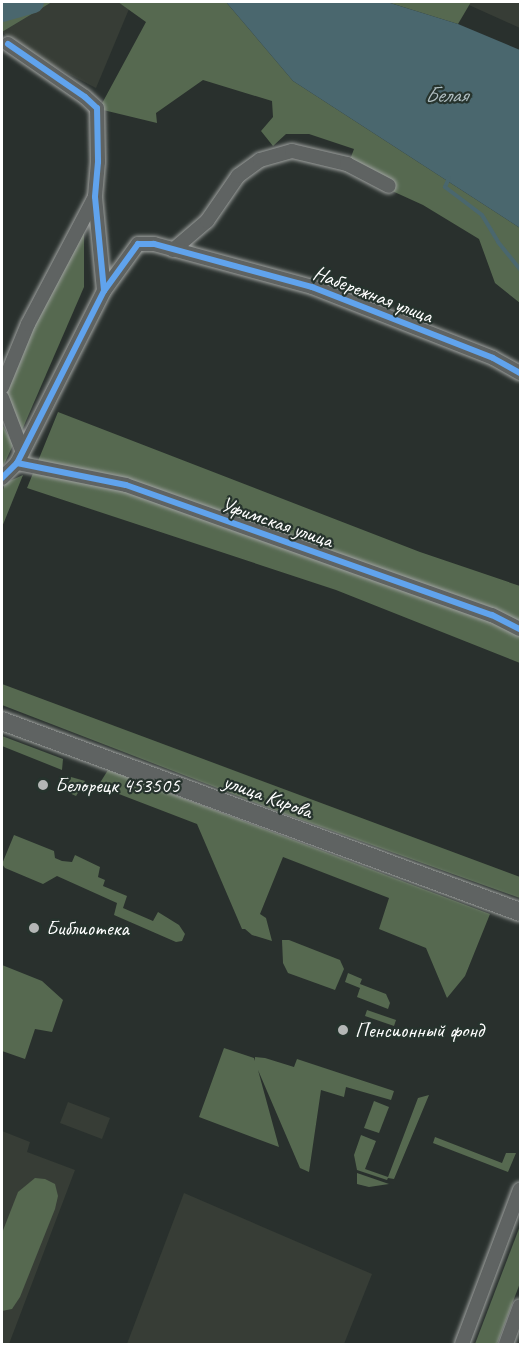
<!DOCTYPE html>
<html>
<head>
<meta charset="utf-8">
<style>
  body { margin:0 }
  #map { position:relative; width:522px; height:1346px; overflow:hidden; background:#29302d; font-family:Caveat,sans-serif }
  div>[style] { position:absolute }
  [style*='--x'] { left:calc(var(--x)*1px); top:calc(var(--y)*1px); width:calc(var(--w)*1px); rotate:calc(var(--a)*1deg) }
  .built>* { inset:0; background:#373d36 }
  .green>* { inset:0; background:#566950 }
  .water>* { inset:0; background:#4a676e }
  .stream>* { height:4px; margin:-2px; padding:0 2px; transform-origin:2px; border-radius:2px; background:#4a676e }
  .river>* { height:21px; margin:-10.5px; padding:0 10.5px; transform-origin:10.5px; border-radius:10.5px; background:#4a676e }
  .roads { filter:drop-shadow(0 0 2px #9fa2a0) drop-shadow(0 0 2px #9fa2a0) }
  .minor>* { height:14px; margin:-7px; padding:0 7px; transform-origin:7px; border-radius:7px; background:#5f6362 }
  .major>* { height:18px; margin:-9px; padding:0 9px; transform-origin:9px; border-radius:9px; background:#5f6362 }
  .cycleway>* { height:6px; margin:-3px; padding:0 3px; transform-origin:3px; border-radius:3px; background:#60a3ed }
  .dots>* { width:16px; height:16px; translate:-50% -50%; box-sizing:border-box; border:3px solid #26332d; border-radius:50% }
  span { translate:-50% -50%; white-space:nowrap; text-align:center; line-height:1.15; -webkit-text-stroke:4.5px #26332d; paint-order:stroke }
  .street-label { font-size:21px; color:#fff }
  .poi-label { font-size:21px; color:#fff }
  .left { translate:0 -50%; text-align:left }
  .water-label { font-size:22px; color:#afbdc0; font-style:italic }
  .frame { position:absolute; inset:0; border:3px solid #fff; pointer-events:none }
</style>
</head>
<body>
<div id="map">
  <div class="built">
    <i style="clip-path:polygon(52px 2px,118px 2px,129px 9px,96px 88px,24px 51px,2px 32px)"></i>
    <i style="clip-path:polygon(471px 2px,520px 2px,520px 28px,469px 5px)"></i>
    <i style="clip-path:polygon(68px 1102px,110px 1118px,102px 1139px,60px 1123px)"></i>
    <i style="clip-path:polygon(2px 1131px,30px 1142px,27px 1152px,75px 1170px,9px 1344px,2px 1344px)"></i>
    <i style="clip-path:polygon(184px 1193px,372px 1274px,344px 1344px,127px 1344px)"></i>
  </div>
  <div class="green">
    <i style="clip-path:polygon(2px 2px,52px 2px,2px 32px)"></i>
    <i style="clip-path:polygon(118px 2px,226px 2px,293px 81px,520px 228px,520px 303px,495px 283px,479px 239px,423px 205px,346px 170px,354px 149px,309px 134px,286px 134px,273px 146px,261px 131px,273px 117px,272px 101px,203px 80px,156px 113px,157px 123px,99px 109px,146px 22px)"></i>
    <i style="clip-path:polygon(387px 2px,471px 2px,458px 24px)"></i>
    <i style="clip-path:polygon(84px 214px,84px 287px,22px 430px,2px 393px)"></i>
    <i style="clip-path:polygon(58px 412px,420px 552px,520px 586px,520px 663px,336px 590px,27px 488px)"></i>
    <i style="clip-path:polygon(2px 424px,13px 445px,2px 469px)"></i>
    <i style="clip-path:polygon(23px 475px,2px 527px,2px 493px,5px 483px)"></i>
    <i style="clip-path:polygon(2px 684px,520px 877px,520px 898px,282px 813px,2px 705px)"></i>
    <i style="clip-path:polygon(2px 736px,63px 759px,62px 770px,2px 746px)"></i>
    <i style="clip-path:polygon(108px 770px,490px 914px,465px 976px,447px 998px,426px 948px,379px 929px,389px 898px,283px 857px,260px 914px,266px 918px,272px 941px,252px 935px,245px 929px,242px 929px,197px 824px,98px 786px)"></i>
    <i style="clip-path:polygon(71px 777px,85px 781px,76px 796px,65px 791px)"></i>
    <i style="clip-path:polygon(14px 835px,54px 851px,55px 858px,62px 861px,72px 862px,75px 855px,100px 867px,98px 877px,105px 880px,103px 886px,127px 896px,123px 908px,153px 921px,158px 912px,179px 925px,185px 934px,182px 941px,176px 942px,114px 915px,117px 903px,57px 876px,43px 884px,5px 868px,2px 864px)"></i>
    <i style="clip-path:polygon(282px 940px,289px 940px,340px 960px,344px 969px,335px 990px,288px 973px,283px 963px)"></i>
    <i style="clip-path:polygon(2px 965px,42px 981px,63px 1000px,52px 1032px,35px 1029px,25px 1059px,2px 1051px)"></i>
    <i style="clip-path:polygon(348px 973px,362px 979px,360px 984px,386px 994px,390px 1003px,388px 1009px,357px 997px,360px 988px,345px 982px)"></i>
    <i style="clip-path:polygon(367px 1010px,396px 1020px,394px 1026px,365px 1016px)"></i>
    <i style="clip-path:polygon(224px 1048px,254px 1058px,255px 1061px,255px 1057px,265px 1058px,294px 1067px,297px 1059px,394px 1091px,391px 1100px,346px 1087px,344px 1097px,321px 1090px,309px 1172px,300px 1168px,258px 1070px,279px 1147px,199px 1117px)"></i>
    <i style="clip-path:polygon(429px 1095px,394px 1179px,388px 1178px,387px 1180px,357px 1170px,354px 1155px,361px 1135px,376px 1141px,365px 1169px,388px 1177px,418px 1098px)"></i>
    <i style="clip-path:polygon(374px 1101px,389px 1107px,379px 1133px,364px 1128px)"></i>
    <i style="clip-path:polygon(435px 1137px,502px 1163px,506px 1153px,516px 1153px,508px 1172px,433px 1143px)"></i>
    <i style="clip-path:polygon(357px 1173px,389px 1184px,369px 1187px,357px 1184px)"></i>
    <i style="clip-path:polygon(35px 1178px,45px 1179px,55px 1184px,58px 1196px,55px 1209px,20px 1297px,12px 1309px,2px 1311px,2px 1233px,18px 1192px)"></i>
    <i style="clip-path:polygon(520px 1226px,520px 1283px,497px 1344px,475px 1344px)"></i>
  </div>
  <div class="water">
    <i style="clip-path:polygon(226px 2px,387px 2px,458px 24px,520px 50px,520px 228px,293px 81px)"></i>
  </div>
  <div class="stream">
    <i style="--x:449;--y:178;--w:10;--a:114"></i>
    <i style="--x:445;--y:187;--w:46;--a:37.1"></i>
    <i style="--x:482;--y:215;--w:31;--a:59"></i>
    <i style="--x:498;--y:242;--w:35;--a:51"></i>
  </div>
  <div class="river">
    <i style="--x:2;--y:11;--w:32;--a:-16"></i>
  </div>
  <div class="roads">
    <div class="minor">
      <i style="--x:8;--y:44;--w:93;--a:34.5"></i>
      <i style="--x:85;--y:97;--w:16;--a:43"></i>
      <i style="--x:97;--y:108;--w:54;--a:88.9"></i>
      <i style="--x:98;--y:162;--w:35;--a:95"></i>
      <i style="--x:95;--y:197;--w:94;--a:84.5"></i>
      <i style="--x:173;--y:250;--w:45;--a:-40.5"></i>
      <i style="--x:207;--y:221;--w:55;--a:-55.4"></i>
      <i style="--x:238;--y:176;--w:27;--a:-36"></i>
      <i style="--x:260;--y:160;--w:33;--a:-16"></i>
      <i style="--x:292;--y:151;--w:57;--a:13.3"></i>
      <i style="--x:347;--y:164;--w:47;--a:27.6"></i>
      <i style="--x:2;--y:387;--w:68;--a:-67.6"></i>
      <i style="--x:28;--y:324;--w:144;--a:-62.2"></i>
      <i style="--x:2;--y:398;--w:56;--a:69"></i>
      <i style="--x:17;--y:463;--w:111;--a:11.4"></i>
      <i style="--x:126;--y:485;--w:388;--a:19.6"></i>
      <i style="--x:492;--y:615;--w:31;--a:27"></i>
      <i style="--x:2;--y:478;--w:21;--a:-45"></i>
      <i style="--x:17;--y:463;--w:193;--a:-63.2"></i>
      <i style="--x:104;--y:291;--w:58;--a:-54.1"></i>
      <i style="--x:138;--y:244;--w:16;--a:0"></i>
      <i style="--x:154;--y:244;--w:164;--a:15.2"></i>
      <i style="--x:312;--y:287;--w:194;--a:21.4"></i>
      <i style="--x:493;--y:358;--w:31;--a:29"></i>
      <i style="--x:462;--y:1344;--w:165;--a:-69.4"></i>
      <i style="--x:506;--y:1344;--w:40;--a:-69.8"></i>
    </div>
    <div class="major">
      <i style="--x:2;--y:721;--w:552;--a:20.24"></i>
    </div>
  </div>
  <div class="cycleway">
    <i style="--x:8;--y:44;--w:93;--a:34.5"></i>
    <i style="--x:85;--y:97;--w:16;--a:43"></i>
    <i style="--x:97;--y:108;--w:54;--a:88.9"></i>
    <i style="--x:98;--y:162;--w:35;--a:95"></i>
    <i style="--x:95;--y:197;--w:94;--a:84.5"></i>
    <i style="--x:17;--y:463;--w:111;--a:11.4"></i>
    <i style="--x:126;--y:485;--w:388;--a:19.6"></i>
    <i style="--x:492;--y:615;--w:31;--a:27"></i>
    <i style="--x:2;--y:478;--w:21;--a:-45"></i>
    <i style="--x:17;--y:463;--w:193;--a:-63.2"></i>
    <i style="--x:104;--y:291;--w:58;--a:-54.1"></i>
    <i style="--x:138;--y:244;--w:16;--a:0"></i>
    <i style="--x:154;--y:244;--w:164;--a:15.2"></i>
    <i style="--x:312;--y:287;--w:194;--a:21.4"></i>
    <i style="--x:493;--y:358;--w:31;--a:29"></i>
  </div>
  <div class="dots">
    <i style="left:43px;top:785px;background:#b4b7b6"></i>
    <i style="left:34px;top:928px;background:#b4b7b6"></i>
    <i style="left:343px;top:1030px;background:#b4b7b6"></i>
  </div>
  <div class="street-label">
    <span style="left:373px;top:294px;rotate:21deg">Набережная улица</span>
    <span style="left:277px;top:522px;rotate:19deg">Уфимская улица</span>
    <span style="left:268px;top:796px;rotate:20deg">улица Кирова</span>
  </div>
  <div class="poi-label">
    <span class="left" style="left:55px;top:785px">Белорецк 453505</span>
    <span class="left" style="left:46px;top:928px">Библиотека</span>
    <span class="left" style="left:355px;top:1030px">Пенсионный фонд</span>
  </div>
  <div class="water-label">
    <span style="left:446px;top:96px">Белая</span>
  </div>
  <div class="frame"></div>
</div>
</body>
</html>
